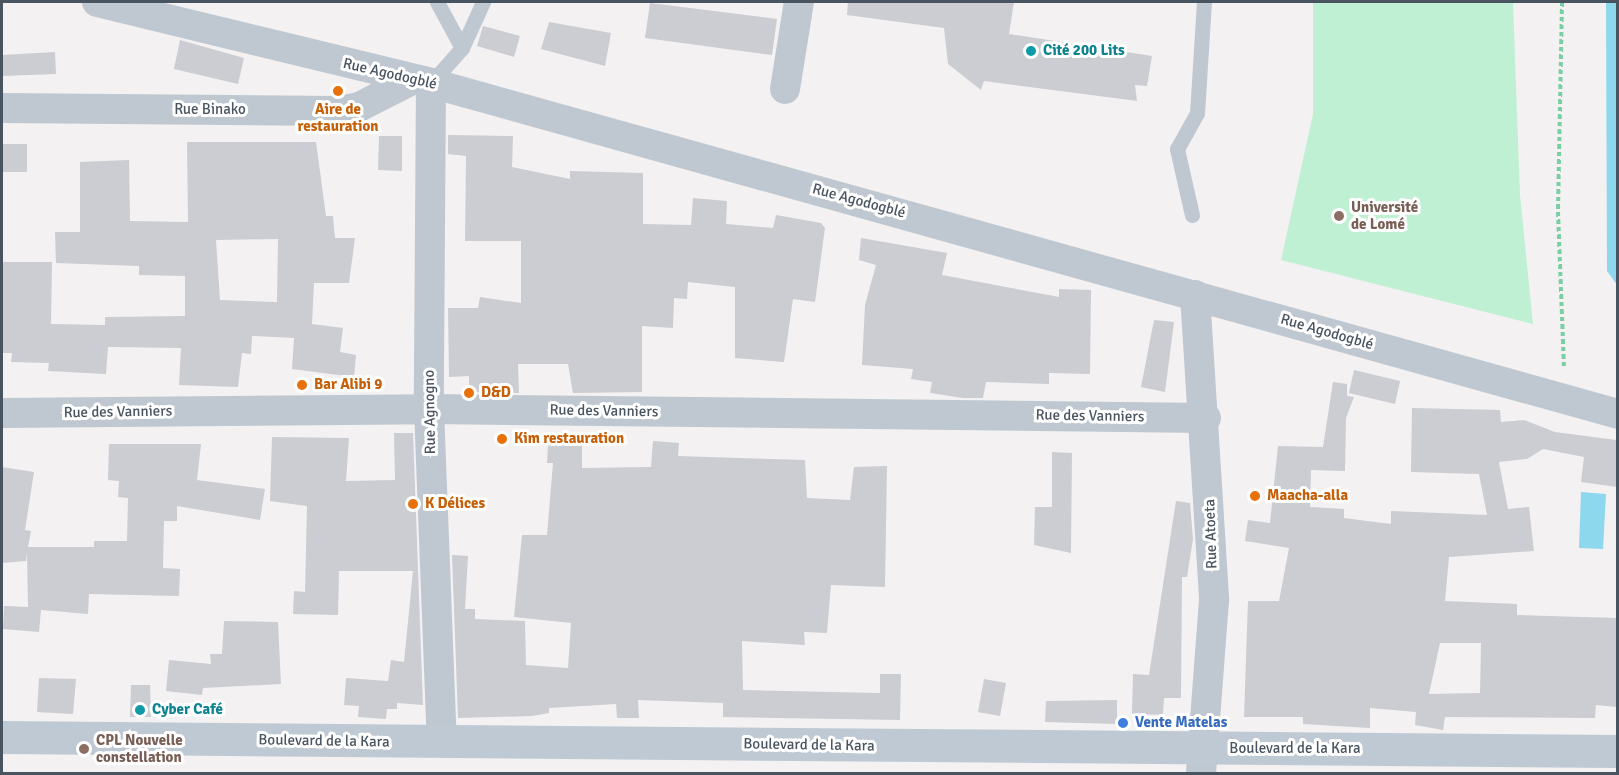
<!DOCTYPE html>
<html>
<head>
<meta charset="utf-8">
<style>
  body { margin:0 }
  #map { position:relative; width:1619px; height:775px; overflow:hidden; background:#f3f1f1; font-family:Signika,sans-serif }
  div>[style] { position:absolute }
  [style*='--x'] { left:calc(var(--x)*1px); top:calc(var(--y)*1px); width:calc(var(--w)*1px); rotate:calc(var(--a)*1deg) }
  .green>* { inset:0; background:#c0f0d3 }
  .water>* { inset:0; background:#8dd8ed }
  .building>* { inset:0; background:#cbcdd3 }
  .path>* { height:4px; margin-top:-2px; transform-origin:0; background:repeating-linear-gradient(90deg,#78cfa4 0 4.5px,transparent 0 7.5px) }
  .service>* { height:15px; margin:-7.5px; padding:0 7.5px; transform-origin:7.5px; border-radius:7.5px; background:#bfc8d0 }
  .minor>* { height:30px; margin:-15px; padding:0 15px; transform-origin:15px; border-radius:15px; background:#bfc8d0 }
  .secondary>* { height:33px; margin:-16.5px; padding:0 16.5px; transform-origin:16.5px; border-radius:16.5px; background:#bfc9d4 }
  .dots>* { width:16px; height:16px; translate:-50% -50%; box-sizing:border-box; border:3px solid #fff; border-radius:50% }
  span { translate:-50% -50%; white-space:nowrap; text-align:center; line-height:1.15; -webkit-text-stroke:6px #fff; paint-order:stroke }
  .culture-label { font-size:15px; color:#0d838f; font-weight:700 }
  .left { translate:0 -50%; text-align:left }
  .street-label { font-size:15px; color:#48545f }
  .food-label { font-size:15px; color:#c56008; font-weight:700 }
  .education-label { font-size:15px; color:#785e54; font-weight:700 }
  .shop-label { font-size:15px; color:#366cbe; font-weight:700 }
  .frame { position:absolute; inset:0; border:3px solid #48545f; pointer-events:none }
</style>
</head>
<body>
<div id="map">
  <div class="green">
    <i style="clip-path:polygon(1313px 2px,1513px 2px,1520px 195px,1533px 324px,1281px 260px,1313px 114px)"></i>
  </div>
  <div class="water">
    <i style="clip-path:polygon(1606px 2px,1618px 2px,1617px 285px,1607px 271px)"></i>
    <i style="clip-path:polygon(1581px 492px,1606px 494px,1603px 549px,1579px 548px)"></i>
  </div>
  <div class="building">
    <i style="clip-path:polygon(848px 2px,1014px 2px,1009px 34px,1152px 56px,1147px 86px,1135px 85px,1137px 101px,984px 81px,981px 90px,948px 64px,944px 28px,847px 15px)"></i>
    <i style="clip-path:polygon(650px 3px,777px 19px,772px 55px,645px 38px)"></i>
    <i style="clip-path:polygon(549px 22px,611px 33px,605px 66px,541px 49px)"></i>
    <i style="clip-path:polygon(483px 26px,520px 36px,514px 57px,477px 46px)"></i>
    <i style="clip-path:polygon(180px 40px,244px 58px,238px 84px,174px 69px)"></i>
    <i style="clip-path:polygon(55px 52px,56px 74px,2px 76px,2px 55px)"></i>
    <i style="clip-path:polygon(448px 135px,513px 136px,512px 167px,570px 179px,570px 171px,643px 173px,643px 224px,691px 225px,693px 198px,727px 201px,726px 224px,773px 228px,776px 215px,821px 223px,825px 228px,815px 302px,793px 299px,784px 362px,735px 358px,735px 287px,688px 282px,687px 299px,674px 298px,673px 328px,642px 326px,642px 392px,573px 393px,568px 364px,518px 364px,519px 393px,469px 392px,469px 376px,449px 377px,448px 308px,478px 308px,480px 297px,521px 303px,521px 241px,465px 241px,466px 156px,448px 154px)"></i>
    <i style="clip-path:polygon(379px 136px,402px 136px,402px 171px,378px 170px)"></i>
    <i style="clip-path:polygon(evenodd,187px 142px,316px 142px,326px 216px,333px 216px,335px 238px,355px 238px,349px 283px,314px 283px,312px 324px,343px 328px,340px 352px,356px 355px,354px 377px,292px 369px,294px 338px,252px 336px,251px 354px,242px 353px,238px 387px,179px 385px,181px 348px,108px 347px,106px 374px,48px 371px,49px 363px,11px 362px,12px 353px,2px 353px,2px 262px,52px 262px,51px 324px,105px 325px,105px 317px,185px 316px,185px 276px,139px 275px,139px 266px,56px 263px,55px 232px,80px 232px,80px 162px,129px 160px,130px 221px,188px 222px,187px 142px,278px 239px,277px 302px,220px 300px,216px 240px,278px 239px)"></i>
    <i style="clip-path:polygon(2px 144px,27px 144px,27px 172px,2px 172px)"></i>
    <i style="clip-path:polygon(861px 238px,947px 253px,942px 275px,1059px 297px,1059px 289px,1091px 290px,1090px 374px,1049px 373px,1049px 384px,986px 382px,983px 398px,963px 398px,930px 393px,932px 382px,911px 379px,913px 369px,862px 365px,865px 305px,876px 265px,859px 260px)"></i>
    <i style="clip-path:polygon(1154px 320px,1174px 322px,1165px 392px,1141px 387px)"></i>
    <i style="clip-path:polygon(1354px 370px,1400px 381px,1395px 404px,1349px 393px)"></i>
    <i style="clip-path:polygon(evenodd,1333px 382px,1347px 384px,1347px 396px,1354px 397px,1346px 418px,1345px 471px,1311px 470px,1310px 507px,1344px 509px,1344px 518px,1391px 524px,1391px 511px,1487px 515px,1479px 474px,1411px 472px,1412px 408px,1500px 410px,1501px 422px,1524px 420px,1555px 432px,1616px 440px,1617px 487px,1581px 482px,1584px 457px,1543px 449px,1527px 459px,1499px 462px,1508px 509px,1529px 507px,1534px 551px,1449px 557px,1445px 601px,1517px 604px,1517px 615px,1617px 618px,1617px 707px,1596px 705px,1595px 718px,1445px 717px,1443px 730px,1415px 725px,1416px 712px,1370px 708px,1370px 728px,1303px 724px,1303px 717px,1244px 717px,1248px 601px,1279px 601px,1289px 548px,1245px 541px,1248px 520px,1270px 523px,1278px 446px,1323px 447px,1333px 382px,1440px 643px,1481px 643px,1480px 693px,1429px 694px,1440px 643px)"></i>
    <i style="clip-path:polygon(394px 433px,413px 433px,423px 705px,397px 703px,397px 709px,387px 709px,386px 719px,358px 717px,359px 706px,344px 705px,346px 678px,388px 681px,391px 660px,404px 662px,413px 571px,339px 571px,338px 615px,293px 614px,294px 591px,305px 592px,307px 506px,270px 501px,272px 437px,349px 438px,346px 481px,395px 480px)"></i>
    <i style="clip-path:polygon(653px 441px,679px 443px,678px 456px,805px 460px,807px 498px,850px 500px,854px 467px,887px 466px,885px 587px,831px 585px,827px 633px,804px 632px,805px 645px,742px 641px,743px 690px,880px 693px,880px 674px,901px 674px,900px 720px,723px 717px,723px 703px,638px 700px,639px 718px,617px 718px,616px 704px,549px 708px,549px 713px,532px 716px,458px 718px,452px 555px,468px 556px,465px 609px,475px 609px,475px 619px,525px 621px,526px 665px,568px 668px,571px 623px,514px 617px,522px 535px,547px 535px,553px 463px,547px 463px,548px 443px,582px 445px,582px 468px,651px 467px)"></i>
    <i style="clip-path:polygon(109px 444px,201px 444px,197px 480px,265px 489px,260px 520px,177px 506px,177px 521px,164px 521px,163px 568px,180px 569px,179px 596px,89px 594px,88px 614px,41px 610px,39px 632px,3px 629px,4px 606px,28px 607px,27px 553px,26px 561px,2px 563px,2px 467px,34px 472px,25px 530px,31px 531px,28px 547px,94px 547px,94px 541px,127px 541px,128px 498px,118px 497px,119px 481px,108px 480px)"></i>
    <i style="clip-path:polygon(1052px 452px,1072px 453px,1071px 553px,1034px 545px,1035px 507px,1052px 507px)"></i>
    <i style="clip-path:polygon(1176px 501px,1190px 503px,1193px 539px,1187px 577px,1182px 577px,1181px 698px,1164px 698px,1163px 715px,1132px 714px,1133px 674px,1149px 675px)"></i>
    <i style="clip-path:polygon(224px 621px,278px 622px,281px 684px,203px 688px,202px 695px,166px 691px,169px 660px,211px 664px,210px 654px,222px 654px)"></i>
    <i style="clip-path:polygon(39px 678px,76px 679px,73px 714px,37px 712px)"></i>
    <i style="clip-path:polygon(984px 679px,1006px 683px,1000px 716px,978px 712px)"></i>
    <i style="clip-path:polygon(131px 685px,150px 685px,151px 717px,130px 717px)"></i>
    <i style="clip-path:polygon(1117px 700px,1117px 724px,1045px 722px,1046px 701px)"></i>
  </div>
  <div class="path">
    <i style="--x:1562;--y:2;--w:210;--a:91.1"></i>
    <i style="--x:1558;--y:212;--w:157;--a:87.8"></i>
  </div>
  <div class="service">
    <i style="--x:437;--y:2;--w:52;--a:61.5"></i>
    <i style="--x:431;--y:83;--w:47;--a:-48.5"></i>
    <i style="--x:462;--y:48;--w:51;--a:-65.5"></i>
    <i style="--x:1192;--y:215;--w:68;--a:-102.8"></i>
    <i style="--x:1177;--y:149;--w:41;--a:-60.9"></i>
    <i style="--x:1197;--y:113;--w:111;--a:-86.4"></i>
  </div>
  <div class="minor">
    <i style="--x:97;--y:2;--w:344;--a:13.6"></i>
    <i style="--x:431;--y:83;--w:1232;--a:15.58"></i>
    <i style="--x:431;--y:83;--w:326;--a:90.4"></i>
    <i style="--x:429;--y:409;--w:333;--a:87.8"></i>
    <i style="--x:785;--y:89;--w:88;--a:-80.9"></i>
    <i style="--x:2;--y:108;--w:335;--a:0.5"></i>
    <i style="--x:337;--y:111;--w:22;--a:-10"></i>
    <i style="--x:359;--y:107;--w:59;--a:-27"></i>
    <i style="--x:1195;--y:295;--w:306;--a:86.4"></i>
    <i style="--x:1214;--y:600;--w:174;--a:94.3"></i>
    <i style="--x:2;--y:413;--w:427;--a:-0.5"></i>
    <i style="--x:429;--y:409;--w:777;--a:0.66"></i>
  </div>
  <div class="secondary">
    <i style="--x:2;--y:737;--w:1616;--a:0.5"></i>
  </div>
  <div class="dots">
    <i style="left:1031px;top:51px;background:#0f9aa8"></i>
    <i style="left:338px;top:91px;background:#e8710a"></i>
    <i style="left:1339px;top:216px;background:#8d6e63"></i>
    <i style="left:302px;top:385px;background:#e8710a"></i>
    <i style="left:469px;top:393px;background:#e8710a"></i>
    <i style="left:502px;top:439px;background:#e8710a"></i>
    <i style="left:1255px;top:496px;background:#e8710a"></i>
    <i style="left:413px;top:504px;background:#e8710a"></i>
    <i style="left:140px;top:710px;background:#0f9aa8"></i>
    <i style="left:1123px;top:723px;background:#3f7fe0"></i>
    <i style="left:84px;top:749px;background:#8d6e63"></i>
  </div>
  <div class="culture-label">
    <span class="left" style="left:1043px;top:51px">Cité 200 Lits</span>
    <span class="left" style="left:152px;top:710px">Cyber Café</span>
  </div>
  <div class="street-label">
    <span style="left:390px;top:74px;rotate:13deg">Rue Agodogblé</span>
    <span style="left:210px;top:110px">Rue Binako</span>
    <span style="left:859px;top:201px;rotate:15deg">Rue Agodogblé</span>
    <span style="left:1327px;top:332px;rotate:16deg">Rue Agodogblé</span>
    <span style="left:604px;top:411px;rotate:1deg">Rue des Vanniers</span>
    <span style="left:118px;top:412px;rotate:-1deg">Rue des Vanniers</span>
    <span style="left:430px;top:412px;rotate:-91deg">Rue Agnogno</span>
    <span style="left:1090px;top:416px;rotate:1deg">Rue des Vanniers</span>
    <span style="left:1211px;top:534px;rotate:-92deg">Rue Atoeta</span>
    <span style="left:324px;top:741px;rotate:1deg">Boulevard de la Kara</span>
    <span style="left:809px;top:745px;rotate:1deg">Boulevard de la Kara</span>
    <span style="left:1295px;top:749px">Boulevard de la Kara</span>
  </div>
  <div class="food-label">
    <span style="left:338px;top:118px">Aire de<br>restauration</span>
    <span class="left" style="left:314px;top:385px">Bar Alibi 9</span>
    <span class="left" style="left:481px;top:393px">D&amp;D</span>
    <span class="left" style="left:514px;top:439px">Kim restauration</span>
    <span class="left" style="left:1267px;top:496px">Maacha-alla</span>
    <span class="left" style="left:425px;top:504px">K Délices</span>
  </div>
  <div class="education-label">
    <span class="left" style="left:1351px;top:216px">Université<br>de Lomé</span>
    <span class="left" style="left:96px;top:749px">CPL Nouvelle<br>constellation</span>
  </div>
  <div class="shop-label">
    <span class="left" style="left:1135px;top:723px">Vente Matelas</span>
  </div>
  <div class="frame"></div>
</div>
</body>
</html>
